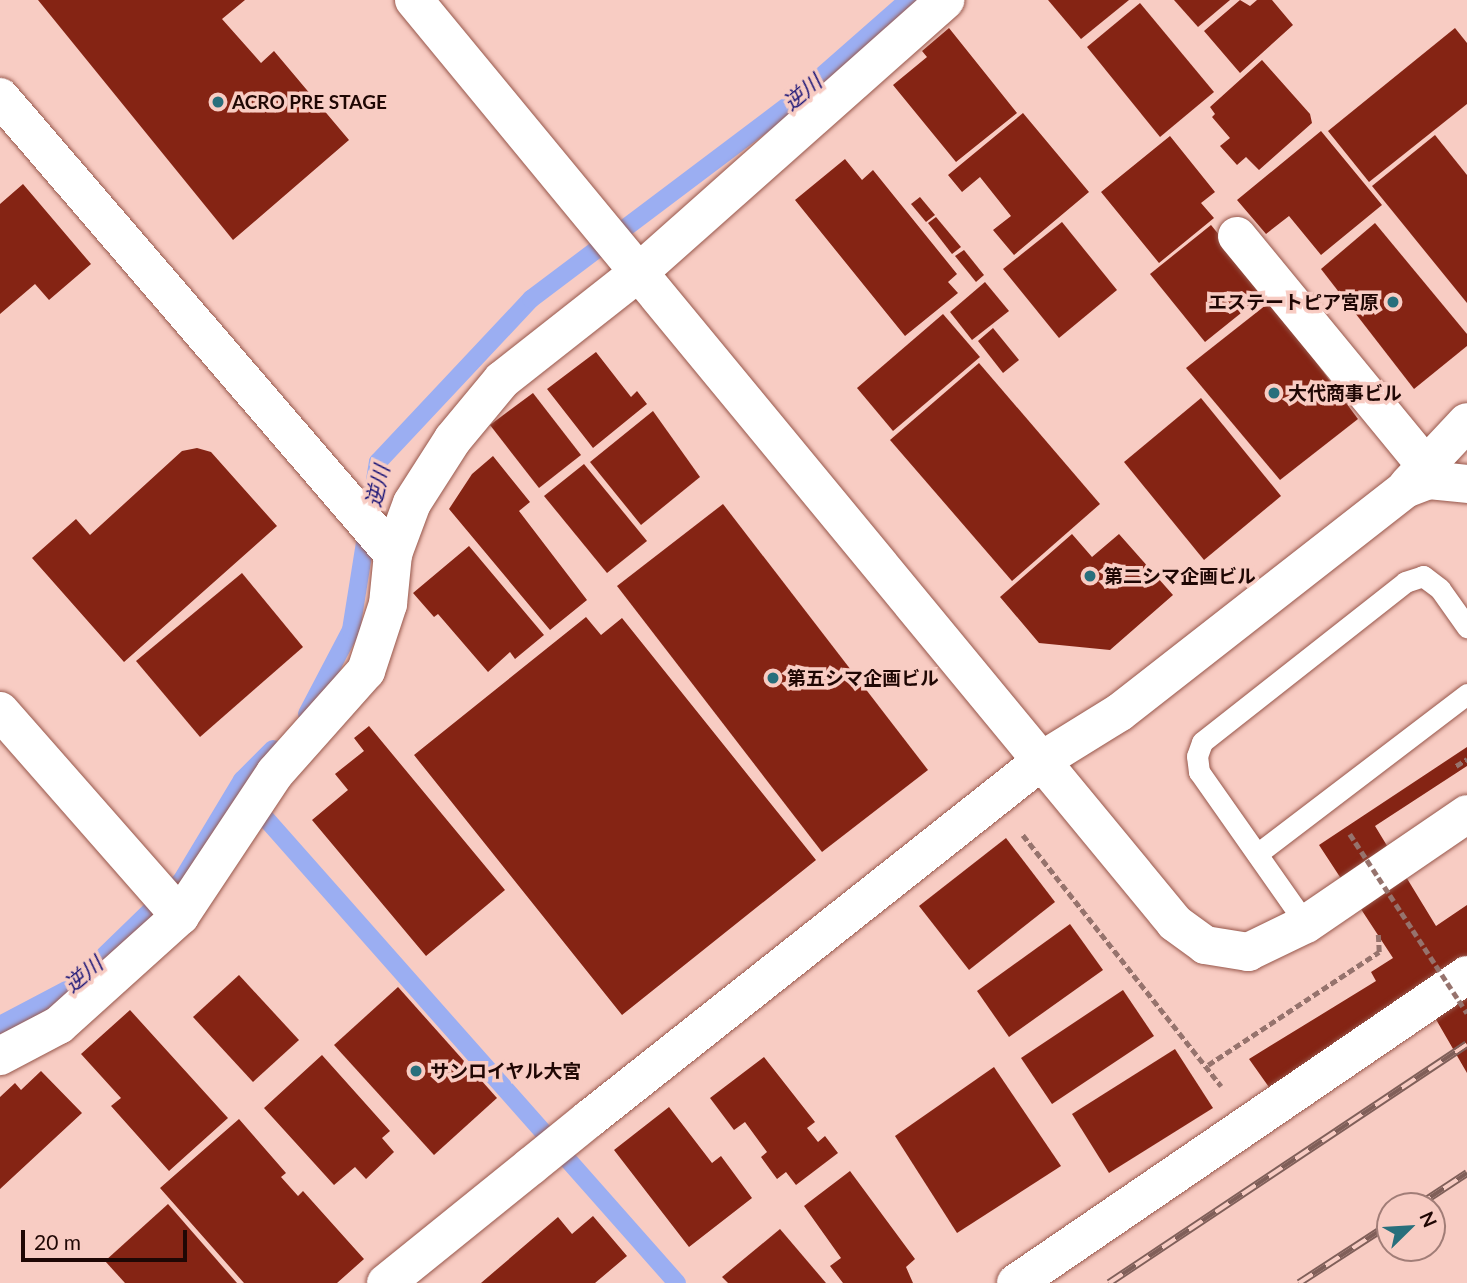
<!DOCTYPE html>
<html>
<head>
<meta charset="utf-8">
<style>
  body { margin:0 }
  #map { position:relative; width:1467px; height:1283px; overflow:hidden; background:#f8ccc3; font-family:Lato,"Noto Sans JP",sans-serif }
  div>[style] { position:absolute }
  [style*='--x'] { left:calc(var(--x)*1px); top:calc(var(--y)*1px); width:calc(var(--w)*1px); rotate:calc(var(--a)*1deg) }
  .stream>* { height:18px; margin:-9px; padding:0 9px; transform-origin:9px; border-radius:9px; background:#9baef2 }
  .building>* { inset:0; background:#852414 }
  .path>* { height:4.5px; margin-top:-2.25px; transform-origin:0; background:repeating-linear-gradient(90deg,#96736d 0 7px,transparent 0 10.5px) }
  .roads { filter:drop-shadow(0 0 2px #97574b) drop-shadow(0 0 2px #97574b) }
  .lane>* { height:21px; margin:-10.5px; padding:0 10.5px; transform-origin:10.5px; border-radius:10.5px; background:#fff }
  .street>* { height:38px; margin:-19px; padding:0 19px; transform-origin:19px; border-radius:19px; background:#fff }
  .secondary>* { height:38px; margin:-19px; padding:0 19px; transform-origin:19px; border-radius:19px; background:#fff }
  .rail>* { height:8px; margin-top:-4px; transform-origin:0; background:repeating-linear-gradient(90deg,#f8ccc3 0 16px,#805f59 0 32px); box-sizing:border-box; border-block:2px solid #805f59 }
  .path-bridge>* { height:4.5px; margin-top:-2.25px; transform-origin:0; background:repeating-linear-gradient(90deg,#96736d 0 7px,transparent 0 10.5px) }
  .dots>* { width:19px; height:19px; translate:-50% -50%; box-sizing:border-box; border:4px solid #f8ccc3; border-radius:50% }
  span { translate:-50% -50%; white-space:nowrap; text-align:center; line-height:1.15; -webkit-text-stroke:7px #f8ccc3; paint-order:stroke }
  .poi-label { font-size:19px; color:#1f0704; font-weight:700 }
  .left { translate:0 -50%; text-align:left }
  .right { translate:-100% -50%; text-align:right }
  .water-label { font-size:21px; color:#161175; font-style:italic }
  .north { position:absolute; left:1376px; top:1192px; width:70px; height:70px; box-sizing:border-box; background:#f8ccc3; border:2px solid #a17d77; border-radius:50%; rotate:66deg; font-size:19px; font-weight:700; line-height:28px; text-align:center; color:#1f0704 }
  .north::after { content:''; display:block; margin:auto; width:24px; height:32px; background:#286f7c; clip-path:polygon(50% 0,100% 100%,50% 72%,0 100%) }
  .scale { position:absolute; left:21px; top:1230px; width:166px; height:32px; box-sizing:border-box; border:4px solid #1f0704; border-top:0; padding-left:9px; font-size:21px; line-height:24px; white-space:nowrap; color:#1f0704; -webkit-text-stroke:5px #f8ccc3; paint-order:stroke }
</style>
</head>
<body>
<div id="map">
  <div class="stream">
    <i style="--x:307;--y:714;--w:95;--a:-62.4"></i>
    <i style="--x:351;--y:630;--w:170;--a:-80.9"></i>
    <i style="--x:378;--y:462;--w:224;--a:-46.8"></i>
    <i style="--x:531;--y:299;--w:327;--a:-37"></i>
    <i style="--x:792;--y:102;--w:154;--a:-41.3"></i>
    <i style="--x:252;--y:803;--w:641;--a:48.48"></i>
    <i style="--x:0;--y:1025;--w:81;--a:-27.8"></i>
    <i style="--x:72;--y:987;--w:153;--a:-44.2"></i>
    <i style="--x:182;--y:880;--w:117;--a:-59"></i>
    <i style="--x:242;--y:780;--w:44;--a:-45"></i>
  </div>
  <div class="building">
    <i style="clip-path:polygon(38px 0,245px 0,222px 19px,261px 63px,274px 51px,349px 140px,233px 240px)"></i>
    <i style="clip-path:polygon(1048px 0,1129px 0,1081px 39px)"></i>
    <i style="clip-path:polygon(1174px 0,1230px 0,1198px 27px)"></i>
    <i style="clip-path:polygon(1240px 0,1250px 6px,1257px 0,1272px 0,1293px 25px,1240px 73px,1204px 31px)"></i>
    <i style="clip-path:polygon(1140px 3px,1214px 92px,1160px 137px,1087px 47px)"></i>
    <i style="clip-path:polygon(949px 28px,1017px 113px,956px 162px,893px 85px,927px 57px,922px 51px)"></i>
    <i style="clip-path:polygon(1455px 28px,1467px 43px,1467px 104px,1369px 182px,1328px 131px)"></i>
    <i style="clip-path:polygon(1262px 60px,1310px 114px,1312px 123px,1259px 170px,1246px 157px,1237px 165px,1220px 146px,1230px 138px,1212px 117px,1215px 114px,1210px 107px)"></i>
    <i style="clip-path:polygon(1023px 113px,1089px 192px,1014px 255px,993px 230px,1011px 216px,980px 177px,962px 192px,948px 175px)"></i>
    <i style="clip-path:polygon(1321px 131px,1382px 205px,1321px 255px,1289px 216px,1266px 234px,1237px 200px)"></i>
    <i style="clip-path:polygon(1435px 135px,1467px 175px,1467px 303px,1372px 186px)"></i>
    <i style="clip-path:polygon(1170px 136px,1215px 192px,1201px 203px,1214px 218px,1159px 263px,1101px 192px)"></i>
    <i style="clip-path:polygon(845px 159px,862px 180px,873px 170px,957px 274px,948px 282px,958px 293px,905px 336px,795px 200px)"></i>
    <i style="clip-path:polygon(23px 184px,91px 264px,49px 300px,35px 284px,0 314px,0 204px)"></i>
    <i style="clip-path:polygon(920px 197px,935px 215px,926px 222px,911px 204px)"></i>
    <i style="clip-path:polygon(936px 217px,961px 247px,952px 254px,928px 223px)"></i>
    <i style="clip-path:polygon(1062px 222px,1117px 290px,1059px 338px,1003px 269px)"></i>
    <i style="clip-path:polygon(1375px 223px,1467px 334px,1467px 346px,1414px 389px,1321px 269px)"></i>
    <i style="clip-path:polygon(1211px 225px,1266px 293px,1205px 342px,1150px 274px)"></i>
    <i style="clip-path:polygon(964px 250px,984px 275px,976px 282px,955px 256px)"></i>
    <i style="clip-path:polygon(985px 282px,1009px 311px,972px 340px,950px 312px)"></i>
    <i style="clip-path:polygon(1271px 301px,1358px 419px,1280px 480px,1186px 368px)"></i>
    <i style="clip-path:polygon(943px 314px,980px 357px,893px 431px,857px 388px)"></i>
    <i style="clip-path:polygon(993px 328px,1019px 360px,1003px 373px,978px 341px)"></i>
    <i style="clip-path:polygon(596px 352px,631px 397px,637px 391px,647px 404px,593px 448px,547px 389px)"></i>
    <i style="clip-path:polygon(979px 363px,1100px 504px,1012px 581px,890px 440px)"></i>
    <i style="clip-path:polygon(533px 393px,581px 455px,539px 488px,490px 425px)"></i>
    <i style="clip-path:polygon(1201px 398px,1281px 496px,1204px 560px,1124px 462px)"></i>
    <i style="clip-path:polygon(653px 411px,700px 477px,641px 525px,590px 462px)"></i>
    <i style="clip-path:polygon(197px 448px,211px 452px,277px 526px,124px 662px,32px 558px,76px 519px,90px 535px,182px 451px)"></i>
    <i style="clip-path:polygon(493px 456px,530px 502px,519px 511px,587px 600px,550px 630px,449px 509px,472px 474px)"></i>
    <i style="clip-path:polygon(584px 464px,647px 541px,607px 573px,544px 496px)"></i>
    <i style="clip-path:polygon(723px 504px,928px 770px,822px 852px,617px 586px)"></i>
    <i style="clip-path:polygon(1072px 534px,1092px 557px,1119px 534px,1173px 595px,1110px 650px,1039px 643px,1000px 597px)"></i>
    <i style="clip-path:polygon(469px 546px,544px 635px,515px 659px,510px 652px,488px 672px,438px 614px,434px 617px,413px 593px)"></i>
    <i style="clip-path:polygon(242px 573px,303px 647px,200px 737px,136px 661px)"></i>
    <i style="clip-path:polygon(586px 617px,601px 635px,622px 618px,816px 860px,622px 1015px,414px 755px)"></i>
    <i style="clip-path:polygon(369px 726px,505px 890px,426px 956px,312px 820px,348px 790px,335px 774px,364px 751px,354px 738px)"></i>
    <i style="clip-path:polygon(1467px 747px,1467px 766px,1375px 826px,1436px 926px,1467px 905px,1467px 1073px,1434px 1016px,1271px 1090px,1249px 1059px,1376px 981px,1371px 972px,1393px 958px,1319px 845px)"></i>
    <i style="clip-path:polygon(1006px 838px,1055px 902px,969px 970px,919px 906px)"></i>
    <i style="clip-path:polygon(1070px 924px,1103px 970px,1009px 1037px,977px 991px)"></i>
    <i style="clip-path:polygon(239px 975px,299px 1040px,253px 1082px,193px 1017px)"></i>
    <i style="clip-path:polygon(398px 987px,497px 1098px,434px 1155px,334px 1045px)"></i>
    <i style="clip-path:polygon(1123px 990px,1154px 1036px,1052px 1104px,1021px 1058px)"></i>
    <i style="clip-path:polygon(130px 1010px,228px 1118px,169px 1171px,111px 1106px,121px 1098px,81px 1054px)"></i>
    <i style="clip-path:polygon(1175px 1049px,1213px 1108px,1109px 1173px,1072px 1114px)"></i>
    <i style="clip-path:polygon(322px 1055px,390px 1131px,382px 1138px,394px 1152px,366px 1179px,355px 1167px,334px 1185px,264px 1108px)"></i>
    <i style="clip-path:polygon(764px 1057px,815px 1122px,807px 1128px,818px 1142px,825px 1136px,838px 1153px,796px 1185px,786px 1172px,777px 1179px,761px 1157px,767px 1152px,745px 1122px,734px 1130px,710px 1098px)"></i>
    <i style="clip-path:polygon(994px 1067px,1061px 1166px,957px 1233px,895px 1136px)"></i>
    <i style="clip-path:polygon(41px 1071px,82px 1113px,0 1189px,0 1097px,15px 1083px,21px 1090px)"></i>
    <i style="clip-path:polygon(669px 1107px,712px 1163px,721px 1156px,752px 1198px,689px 1247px,614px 1150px)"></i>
    <i style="clip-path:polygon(239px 1119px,286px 1173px,281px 1177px,298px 1196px,303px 1191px,364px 1259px,337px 1283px,244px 1283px,160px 1188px)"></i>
    <i style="clip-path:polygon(850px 1171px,915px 1259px,906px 1267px,913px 1283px,843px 1283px,830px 1266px,841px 1258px,804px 1206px)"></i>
    <i style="clip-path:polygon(168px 1204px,237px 1283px,125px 1283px,105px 1261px)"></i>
    <i style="clip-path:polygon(593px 1216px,627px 1256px,595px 1283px,481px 1283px,558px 1217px,572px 1234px)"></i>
    <i style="clip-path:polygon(780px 1229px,826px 1283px,728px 1283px,722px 1277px)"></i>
  </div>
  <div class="path">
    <i style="--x:1456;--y:766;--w:13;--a:-32"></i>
    <i style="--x:1023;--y:835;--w:320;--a:51.7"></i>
    <i style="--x:1208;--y:1065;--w:205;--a:-33.5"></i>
    <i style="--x:1379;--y:952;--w:20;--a:-93"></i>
  </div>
  <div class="roads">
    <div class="lane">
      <i style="--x:1257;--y:854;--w:264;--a:-37.3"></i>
      <i style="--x:1306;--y:924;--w:186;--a:-125.1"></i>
      <i style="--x:1199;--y:772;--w:16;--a:-97"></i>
      <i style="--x:1197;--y:756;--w:15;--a:-70"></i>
      <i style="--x:1202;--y:742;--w:258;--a:-38.2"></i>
      <i style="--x:1405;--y:582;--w:19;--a:-18"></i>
      <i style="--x:1423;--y:576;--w:21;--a:37"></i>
      <i style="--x:1440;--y:589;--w:47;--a:54.6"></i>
    </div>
    <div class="street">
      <i style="--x:0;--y:97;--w:603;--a:49.31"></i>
      <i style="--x:1237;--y:236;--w:298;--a:50.6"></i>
      <i style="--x:1408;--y:485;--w:86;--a:-46.9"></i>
      <i style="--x:0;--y:711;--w:273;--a:48.7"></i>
      <i style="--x:180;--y:916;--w:163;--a:138"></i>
      <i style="--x:59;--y:1025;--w:67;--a:152.3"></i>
      <i style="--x:180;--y:916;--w:172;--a:-56.4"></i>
      <i style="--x:275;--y:773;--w:137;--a:-48.3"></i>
      <i style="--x:366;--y:671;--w:71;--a:-71.8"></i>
      <i style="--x:388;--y:604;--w:50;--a:-84.3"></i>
      <i style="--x:393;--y:554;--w:54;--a:-69.6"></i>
      <i style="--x:412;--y:503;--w:76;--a:-57.4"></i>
      <i style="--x:453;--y:439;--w:77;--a:-50.3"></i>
      <i style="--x:502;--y:380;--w:173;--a:-38.2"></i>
      <i style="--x:638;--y:273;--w:411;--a:-41.6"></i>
      <i style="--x:589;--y:1119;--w:580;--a:-38.35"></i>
      <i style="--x:386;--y:1283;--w:186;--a:-38.9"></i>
      <i style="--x:1016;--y:1283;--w:546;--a:-34.33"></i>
    </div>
    <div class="secondary">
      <i style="--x:414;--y:0;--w:1196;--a:50.49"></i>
      <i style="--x:1175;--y:923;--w:37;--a:36"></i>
      <i style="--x:1205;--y:945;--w:44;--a:9.2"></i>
      <i style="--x:1248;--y:952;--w:64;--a:-25.8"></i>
      <i style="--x:1306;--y:924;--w:195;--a:-34.3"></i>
      <i style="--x:1044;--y:759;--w:89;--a:-31.7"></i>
      <i style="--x:1120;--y:712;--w:362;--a:-38"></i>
      <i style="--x:1405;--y:489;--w:26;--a:-21"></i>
      <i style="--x:1429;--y:480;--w:38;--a:6"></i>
      <i style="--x:531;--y:1166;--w:75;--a:-39"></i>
    </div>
  </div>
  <div class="rail">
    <i style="--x:1417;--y:1206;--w:60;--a:-33.4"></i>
    <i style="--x:1109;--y:1283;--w:430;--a:-33.7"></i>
    <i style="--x:1299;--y:1283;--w:108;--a:-33"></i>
  </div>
  <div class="path-bridge">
    <i style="--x:1350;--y:834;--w:214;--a:56.8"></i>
  </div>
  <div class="dots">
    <i style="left:218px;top:102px;background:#286f7c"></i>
    <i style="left:1393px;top:302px;background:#286f7c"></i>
    <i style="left:1274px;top:393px;background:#286f7c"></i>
    <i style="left:1090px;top:576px;background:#286f7c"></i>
    <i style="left:773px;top:678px;background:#286f7c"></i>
    <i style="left:416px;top:1071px;background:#286f7c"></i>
  </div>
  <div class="poi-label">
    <span class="left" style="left:232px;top:102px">ACRO PRE STAGE</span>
    <span class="right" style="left:1379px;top:302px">エステートピア宮原</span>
    <span class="left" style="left:1288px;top:393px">大代商事ビル</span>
    <span class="left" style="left:1104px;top:576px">第二シマ企画ビル</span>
    <span class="left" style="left:787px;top:678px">第五シマ企画ビル</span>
    <span class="left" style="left:430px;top:1071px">サンロイヤル大宮</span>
  </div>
  <div class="water-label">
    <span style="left:802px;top:92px;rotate:-40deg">逆川</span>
    <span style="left:377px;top:486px;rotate:-77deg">逆川</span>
    <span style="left:83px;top:974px;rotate:-40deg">逆川</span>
  </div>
  <div class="north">N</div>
  <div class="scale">20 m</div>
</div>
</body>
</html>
